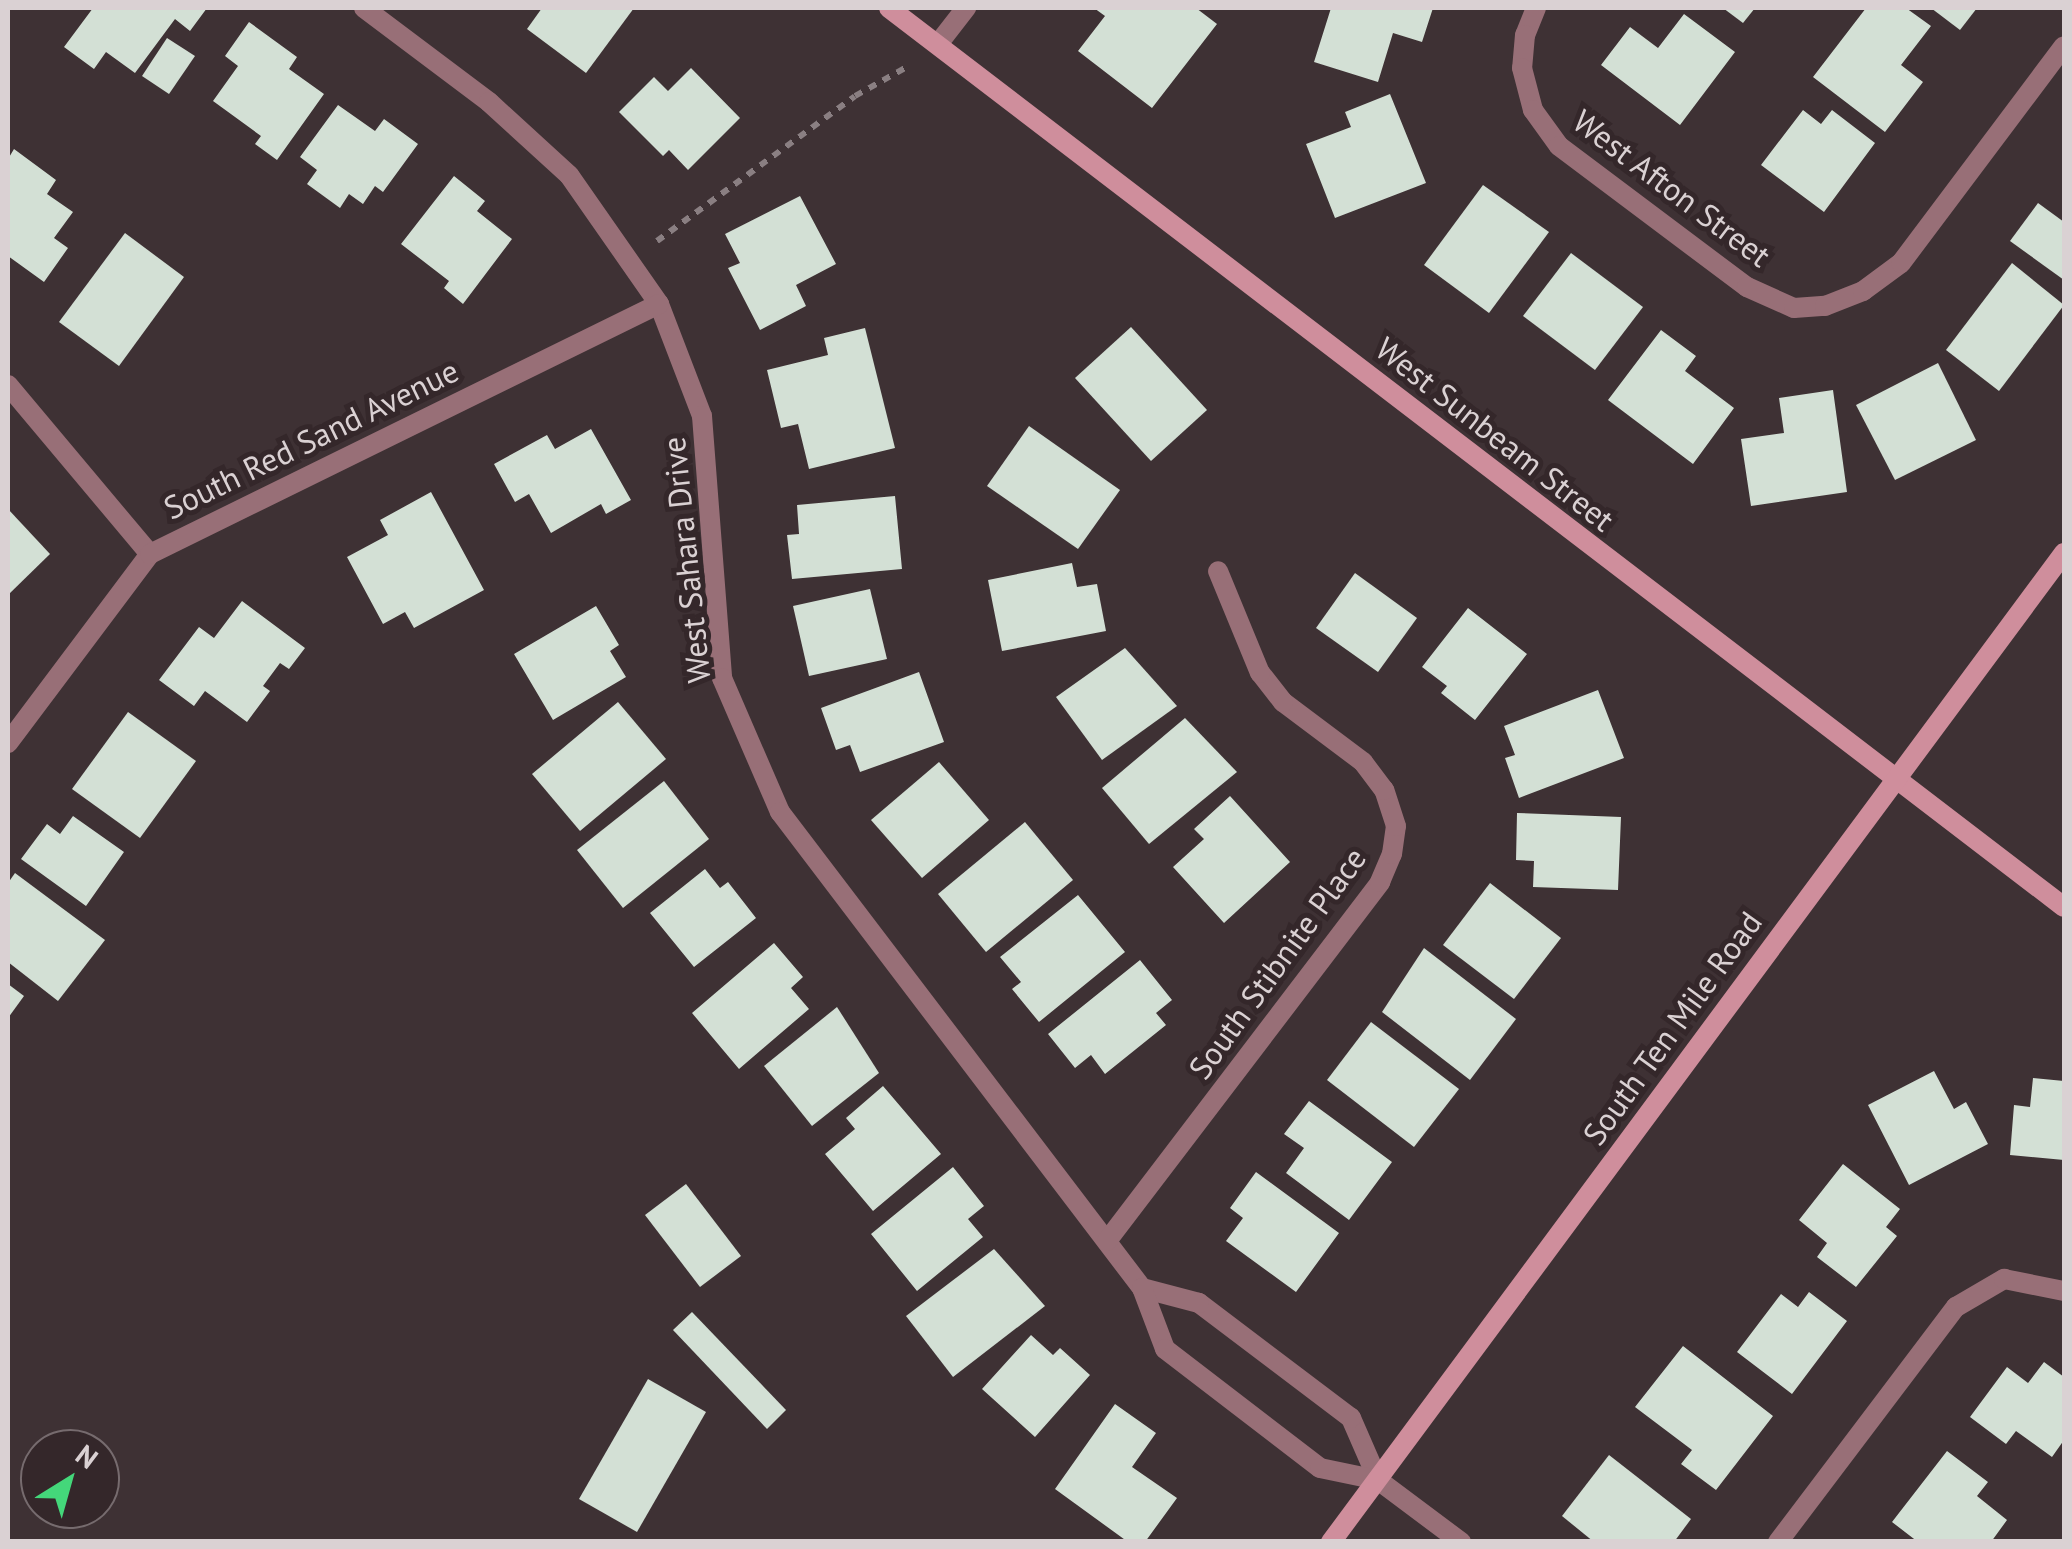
<!DOCTYPE html>
<html>
<head>
<meta charset="utf-8">
<style>
  body { margin:0 }
  #map { position:relative; width:2072px; height:1549px; overflow:hidden; background:#3e3134; font-family:"PT Sans",sans-serif }
  div>[style] { position:absolute }
  [style*='--x'] { left:calc(var(--x)*1px); top:calc(var(--y)*1px); width:calc(var(--w)*1px); rotate:calc(var(--a)*1deg) }
  .building>* { inset:0; background:#d3e0d5 }
  .path>* { height:6px; margin-top:-3px; transform-origin:0; background:repeating-linear-gradient(90deg,#8a7f82 0 8px,transparent 0 16px) }
  .street>* { height:20px; margin:-10px; padding:0 10px; transform-origin:10px; border-radius:10px; background:#986f77 }
  .secondary>* { height:20px; margin:-10px; padding:0 10px; transform-origin:10px; border-radius:10px; background:#cf8e9c }
  span { translate:-50% -50%; white-space:nowrap; text-align:center; line-height:1.15; -webkit-text-stroke:10px #34272a; paint-order:stroke }
  .street-label { font-size:32px; color:#dad1d3 }
  .frame { position:absolute; inset:0; border:10px solid #dad1d3; pointer-events:none }
  .north { position:absolute; left:20px; top:1429px; width:100px; height:100px; box-sizing:border-box; background:#34272a; border:2px solid #766b6e; border-radius:50%; rotate:37deg; font-size:28px; font-weight:700; line-height:40px; text-align:center; color:#dad1d3 }
  .north::after { content:''; display:block; margin:auto; width:35px; height:45px; background:#44d77a; clip-path:polygon(50% 0,100% 100%,50% 72%,0 100%) }
</style>
</head>
<body>
<div id="map">
  <div class="building">
    <i style="clip-path:polygon(93px 8px,207px 8px,190px 31px,175px 19px,135px 73px,106px 52px,94px 69px,64px 47px)"></i>
    <i style="clip-path:polygon(542px 8px,634px 8px,586px 73px,527px 29px)"></i>
    <i style="clip-path:polygon(1094px 8px,1196px 8px,1217px 24px,1152px 108px,1078px 51px,1105px 16px)"></i>
    <i style="clip-path:polygon(1331px 8px,1433px 8px,1422px 42px,1393px 33px,1378px 82px,1314px 62px)"></i>
    <i style="clip-path:polygon(1723px 8px,1755px 8px,1743px 23px)"></i>
    <i style="clip-path:polygon(1866px 8px,1906px 8px,1931px 26px,1901px 65px,1923px 82px,1885px 132px,1813px 77px)"></i>
    <i style="clip-path:polygon(1931px 8px,1977px 8px,1960px 30px)"></i>
    <i style="clip-path:polygon(1684px 14px,1735px 52px,1680px 125px,1601px 65px,1630px 27px,1658px 48px)"></i>
    <i style="clip-path:polygon(249px 22px,297px 57px,289px 69px,324px 94px,277px 160px,255px 144px,261px 136px,213px 101px,238px 66px,225px 56px)"></i>
    <i style="clip-path:polygon(167px 38px,195px 56px,169px 94px,142px 76px)"></i>
    <i style="clip-path:polygon(691px 68px,740px 118px,688px 170px,669px 150px,663px 156px,619px 112px,654px 77px,668px 91px)"></i>
    <i style="clip-path:polygon(1390px 94px,1426px 183px,1335px 218px,1306px 144px,1351px 127px,1345px 112px)"></i>
    <i style="clip-path:polygon(338px 105px,375px 131px,384px 119px,418px 144px,383px 192px,375px 186px,363px 204px,349px 194px,340px 208px,307px 184px,317px 170px,300px 157px)"></i>
    <i style="clip-path:polygon(1803px 110px,1821px 124px,1832px 110px,1875px 143px,1824px 212px,1761px 165px)"></i>
    <i style="clip-path:polygon(14px 149px,56px 180px,47px 194px,73px 212px,54px 238px,68px 248px,44px 282px,8px 256px,8px 159px)"></i>
    <i style="clip-path:polygon(454px 176px,485px 201px,477px 211px,512px 239px,463px 304px,444px 288px,449px 281px,401px 244px)"></i>
    <i style="clip-path:polygon(1483px 185px,1549px 232px,1489px 313px,1424px 265px)"></i>
    <i style="clip-path:polygon(800px 196px,836px 264px,796px 285px,806px 306px,760px 330px,728px 268px,740px 263px,725px 234px)"></i>
    <i style="clip-path:polygon(2038px 203px,2064px 222px,2064px 280px,2010px 241px)"></i>
    <i style="clip-path:polygon(125px 233px,184px 277px,119px 366px,59px 322px)"></i>
    <i style="clip-path:polygon(1571px 253px,1643px 307px,1595px 370px,1523px 316px)"></i>
    <i style="clip-path:polygon(2012px 263px,2064px 305px,1999px 391px,1946px 350px)"></i>
    <i style="clip-path:polygon(1131px 327px,1207px 410px,1151px 461px,1075px 378px)"></i>
    <i style="clip-path:polygon(865px 328px,895px 448px,809px 469px,798px 424px,781px 428px,767px 370px,828px 355px,824px 338px)"></i>
    <i style="clip-path:polygon(1661px 330px,1696px 356px,1685px 371px,1734px 408px,1693px 464px,1608px 400px)"></i>
    <i style="clip-path:polygon(1938px 363px,1976px 440px,1895px 480px,1856px 405px)"></i>
    <i style="clip-path:polygon(1833px 390px,1847px 492px,1751px 506px,1741px 439px,1784px 433px,1779px 398px)"></i>
    <i style="clip-path:polygon(1029px 426px,1120px 490px,1078px 549px,987px 486px)"></i>
    <i style="clip-path:polygon(591px 429px,631px 500px,606px 514px,601px 504px,551px 533px,529px 494px,515px 502px,494px 464px,547px 435px,555px 449px)"></i>
    <i style="clip-path:polygon(431px 492px,484px 590px,414px 628px,405px 612px,383px 624px,347px 557px,388px 535px,380px 520px)"></i>
    <i style="clip-path:polygon(895px 496px,902px 569px,792px 579px,787px 535px,799px 534px,797px 505px)"></i>
    <i style="clip-path:polygon(8px 509px,50px 554px,8px 595px)"></i>
    <i style="clip-path:polygon(1072px 563px,1077px 587px,1097px 584px,1106px 631px,1002px 651px,988px 580px)"></i>
    <i style="clip-path:polygon(1355px 573px,1417px 618px,1378px 672px,1316px 628px)"></i>
    <i style="clip-path:polygon(870px 589px,887px 659px,809px 676px,793px 606px)"></i>
    <i style="clip-path:polygon(242px 601px,305px 648px,289px 669px,280px 663px,263px 686px,270px 691px,247px 722px,205px 691px,194px 706px,159px 680px,199px 627px,214px 638px)"></i>
    <i style="clip-path:polygon(596px 606px,619px 645px,610px 651px,626px 677px,553px 720px,514px 654px)"></i>
    <i style="clip-path:polygon(1468px 608px,1527px 654px,1475px 720px,1441px 693px,1447px 686px,1422px 667px)"></i>
    <i style="clip-path:polygon(1125px 648px,1177px 706px,1102px 760px,1056px 697px)"></i>
    <i style="clip-path:polygon(919px 672px,944px 742px,860px 772px,850px 745px,836px 750px,821px 708px)"></i>
    <i style="clip-path:polygon(1598px 690px,1624px 758px,1519px 798px,1505px 758px,1515px 755px,1504px 726px)"></i>
    <i style="clip-path:polygon(618px 702px,666px 759px,580px 831px,532px 774px)"></i>
    <i style="clip-path:polygon(128px 712px,196px 761px,140px 838px,72px 789px)"></i>
    <i style="clip-path:polygon(1185px 718px,1237px 772px,1149px 844px,1102px 788px)"></i>
    <i style="clip-path:polygon(939px 762px,989px 820px,922px 878px,871px 820px)"></i>
    <i style="clip-path:polygon(664px 781px,709px 839px,623px 908px,577px 850px)"></i>
    <i style="clip-path:polygon(1230px 796px,1290px 862px,1224px 923px,1173px 867px,1204px 839px,1194px 829px)"></i>
    <i style="clip-path:polygon(1517px 813px,1621px 817px,1618px 890px,1533px 887px,1534px 861px,1516px 860px)"></i>
    <i style="clip-path:polygon(73px 816px,124px 852px,86px 906px,21px 859px,47px 824px,60px 834px)"></i>
    <i style="clip-path:polygon(1025px 822px,1073px 880px,986px 952px,938px 894px)"></i>
    <i style="clip-path:polygon(705px 869px,720px 888px,728px 882px,756px 918px,694px 967px,650px 913px)"></i>
    <i style="clip-path:polygon(15px 873px,105px 940px,58px 1001px,8px 962px,8px 883px)"></i>
    <i style="clip-path:polygon(1490px 883px,1561px 938px,1514px 999px,1443px 945px)"></i>
    <i style="clip-path:polygon(1078px 895px,1125px 952px,1039px 1022px,1012px 989px,1021px 982px,1000px 957px)"></i>
    <i style="clip-path:polygon(774px 943px,803px 977px,791px 988px,809px 1009px,739px 1069px,692px 1013px)"></i>
    <i style="clip-path:polygon(1424px 948px,1516px 1019px,1470px 1080px,1382px 1012px)"></i>
    <i style="clip-path:polygon(1140px 960px,1172px 1000px,1156px 1013px,1166px 1025px,1105px 1074px,1091px 1055px,1075px 1068px,1048px 1034px)"></i>
    <i style="clip-path:polygon(8px 984px,24px 996px,8px 1018px)"></i>
    <i style="clip-path:polygon(837px 1007px,879px 1073px,812px 1126px,764px 1066px)"></i>
    <i style="clip-path:polygon(1371px 1022px,1459px 1089px,1414px 1147px,1327px 1080px)"></i>
    <i style="clip-path:polygon(1934px 1071px,1954px 1109px,1966px 1102px,1988px 1144px,1909px 1185px,1868px 1105px)"></i>
    <i style="clip-path:polygon(2033px 1078px,2064px 1081px,2064px 1160px,2010px 1155px,2014px 1105px,2030px 1107px)"></i>
    <i style="clip-path:polygon(883px 1086px,941px 1154px,873px 1211px,825px 1154px,855px 1129px,846px 1118px)"></i>
    <i style="clip-path:polygon(1309px 1101px,1392px 1162px,1349px 1220px,1286px 1173px,1304px 1148px,1284px 1134px)"></i>
    <i style="clip-path:polygon(1843px 1164px,1900px 1209px,1886px 1227px,1897px 1236px,1856px 1287px,1817px 1257px,1827px 1243px,1799px 1220px)"></i>
    <i style="clip-path:polygon(953px 1167px,984px 1206px,968px 1219px,983px 1237px,917px 1291px,871px 1234px)"></i>
    <i style="clip-path:polygon(1256px 1172px,1339px 1233px,1296px 1292px,1226px 1241px,1243px 1218px,1230px 1208px)"></i>
    <i style="clip-path:polygon(686px 1184px,741px 1256px,700px 1287px,645px 1215px)"></i>
    <i style="clip-path:polygon(994px 1249px,1045px 1306px,953px 1377px,906px 1316px)"></i>
    <i style="clip-path:polygon(1809px 1292px,1847px 1321px,1792px 1394px,1737px 1352px,1781px 1294px,1798px 1307px)"></i>
    <i style="clip-path:polygon(692px 1312px,786px 1410px,767px 1429px,673px 1330px)"></i>
    <i style="clip-path:polygon(1031px 1335px,1053px 1355px,1060px 1348px,1090px 1375px,1035px 1437px,982px 1389px)"></i>
    <i style="clip-path:polygon(1683px 1346px,1773px 1416px,1716px 1490px,1681px 1464px,1692px 1450px,1635px 1407px)"></i>
    <i style="clip-path:polygon(2044px 1362px,2064px 1377px,2064px 1440px,2052px 1457px,2016px 1431px,2006px 1444px,1970px 1417px,2007px 1367px,2028px 1383px)"></i>
    <i style="clip-path:polygon(648px 1379px,706px 1412px,637px 1532px,579px 1499px)"></i>
    <i style="clip-path:polygon(1115px 1404px,1156px 1433px,1132px 1467px,1177px 1498px,1145px 1542px,1128px 1542px,1055px 1489px)"></i>
    <i style="clip-path:polygon(1947px 1451px,1988px 1482px,1977px 1496px,2007px 1520px,1991px 1542px,1918px 1542px,1892px 1522px)"></i>
    <i style="clip-path:polygon(1609px 1455px,1691px 1519px,1674px 1542px,1594px 1542px,1562px 1516px)"></i>
  </div>
  <div class="path">
    <i style="--x:657;--y:241;--w:245;--a:-36.2"></i>
    <i style="--x:855;--y:96;--w:57;--a:-29.2"></i>
  </div>
  <div class="street">
    <i style="--x:364;--y:8;--w:156;--a:36.9"></i>
    <i style="--x:489;--y:102;--w:108;--a:42.4"></i>
    <i style="--x:569;--y:175;--w:157;--a:55.1"></i>
    <i style="--x:659;--y:304;--w:120;--a:69"></i>
    <i style="--x:702;--y:416;--w:263;--a:85.6"></i>
    <i style="--x:722;--y:678;--w:146;--a:66.6"></i>
    <i style="--x:780;--y:812;--w:598;--a:52.75"></i>
    <i style="--x:1536;--y:8;--w:29;--a:112"></i>
    <i style="--x:1525;--y:35;--w:33;--a:95"></i>
    <i style="--x:1522;--y:68;--w:43;--a:75.3"></i>
    <i style="--x:1533;--y:110;--w:44;--a:54.2"></i>
    <i style="--x:1559;--y:146;--w:235;--a:36.9"></i>
    <i style="--x:1747;--y:287;--w:51;--a:24.1"></i>
    <i style="--x:1794;--y:308;--w:31;--a:-4"></i>
    <i style="--x:1825;--y:306;--w:41;--a:-21.5"></i>
    <i style="--x:1863;--y:291;--w:47;--a:-36.4"></i>
    <i style="--x:1901;--y:263;--w:271;--a:-53.1"></i>
    <i style="--x:938;--y:44;--w:46;--a:-52.1"></i>
    <i style="--x:8;--y:385;--w:221;--a:50"></i>
    <i style="--x:8;--y:743;--w:236;--a:-53.1"></i>
    <i style="--x:150;--y:554;--w:567;--a:-26.16"></i>
    <i style="--x:1107;--y:1241;--w:451;--a:-52.7"></i>
    <i style="--x:1380;--y:882;--w:30;--a:-67"></i>
    <i style="--x:1392;--y:854;--w:28;--a:-82"></i>
    <i style="--x:1396;--y:826;--w:38;--a:-108"></i>
    <i style="--x:1384;--y:790;--w:35;--a:-127"></i>
    <i style="--x:1363;--y:762;--w:100;--a:-143.1"></i>
    <i style="--x:1283;--y:702;--w:37;--a:-128"></i>
    <i style="--x:1260;--y:673;--w:110;--a:-112.4"></i>
    <i style="--x:1378;--y:1480;--w:68;--a:-113.5"></i>
    <i style="--x:1351;--y:1418;--w:191;--a:-142.9"></i>
    <i style="--x:1199;--y:1303;--w:59;--a:-165.3"></i>
    <i style="--x:1142;--y:1288;--w:65;--a:69.3"></i>
    <i style="--x:1165;--y:1349;--w:195;--a:37.5"></i>
    <i style="--x:1320;--y:1468;--w:59;--a:11.7"></i>
    <i style="--x:1378;--y:1480;--w:104;--a:36.8"></i>
    <i style="--x:1778;--y:1542;--w:295;--a:-52.9"></i>
    <i style="--x:1956;--y:1307;--w:56;--a:-30.3"></i>
    <i style="--x:2004;--y:1279;--w:61;--a:11.3"></i>
  </div>
  <div class="secondary">
    <i style="--x:889;--y:8;--w:1479;--a:37.42"></i>
    <i style="--x:1331;--y:1542;--w:1231;--a:-53.46"></i>
  </div>
  <div class="street-label">
    <span style="left:1672px;top:188px;rotate:37deg">West Afton Street</span>
    <span style="left:1495px;top:434px;rotate:38deg">West Sunbeam Street</span>
    <span style="left:311px;top:439px;rotate:-26deg">South Red Sand Avenue</span>
    <span style="left:686px;top:560px;rotate:-96deg">West Sahara Drive</span>
    <span style="left:1277px;top:963px;rotate:-54deg">South Stibnite Place</span>
    <span style="left:1672px;top:1028px;rotate:-54deg">South Ten Mile Road</span>
  </div>
  <div class="frame"></div>
  <div class="north">N</div>
</div>
</body>
</html>
